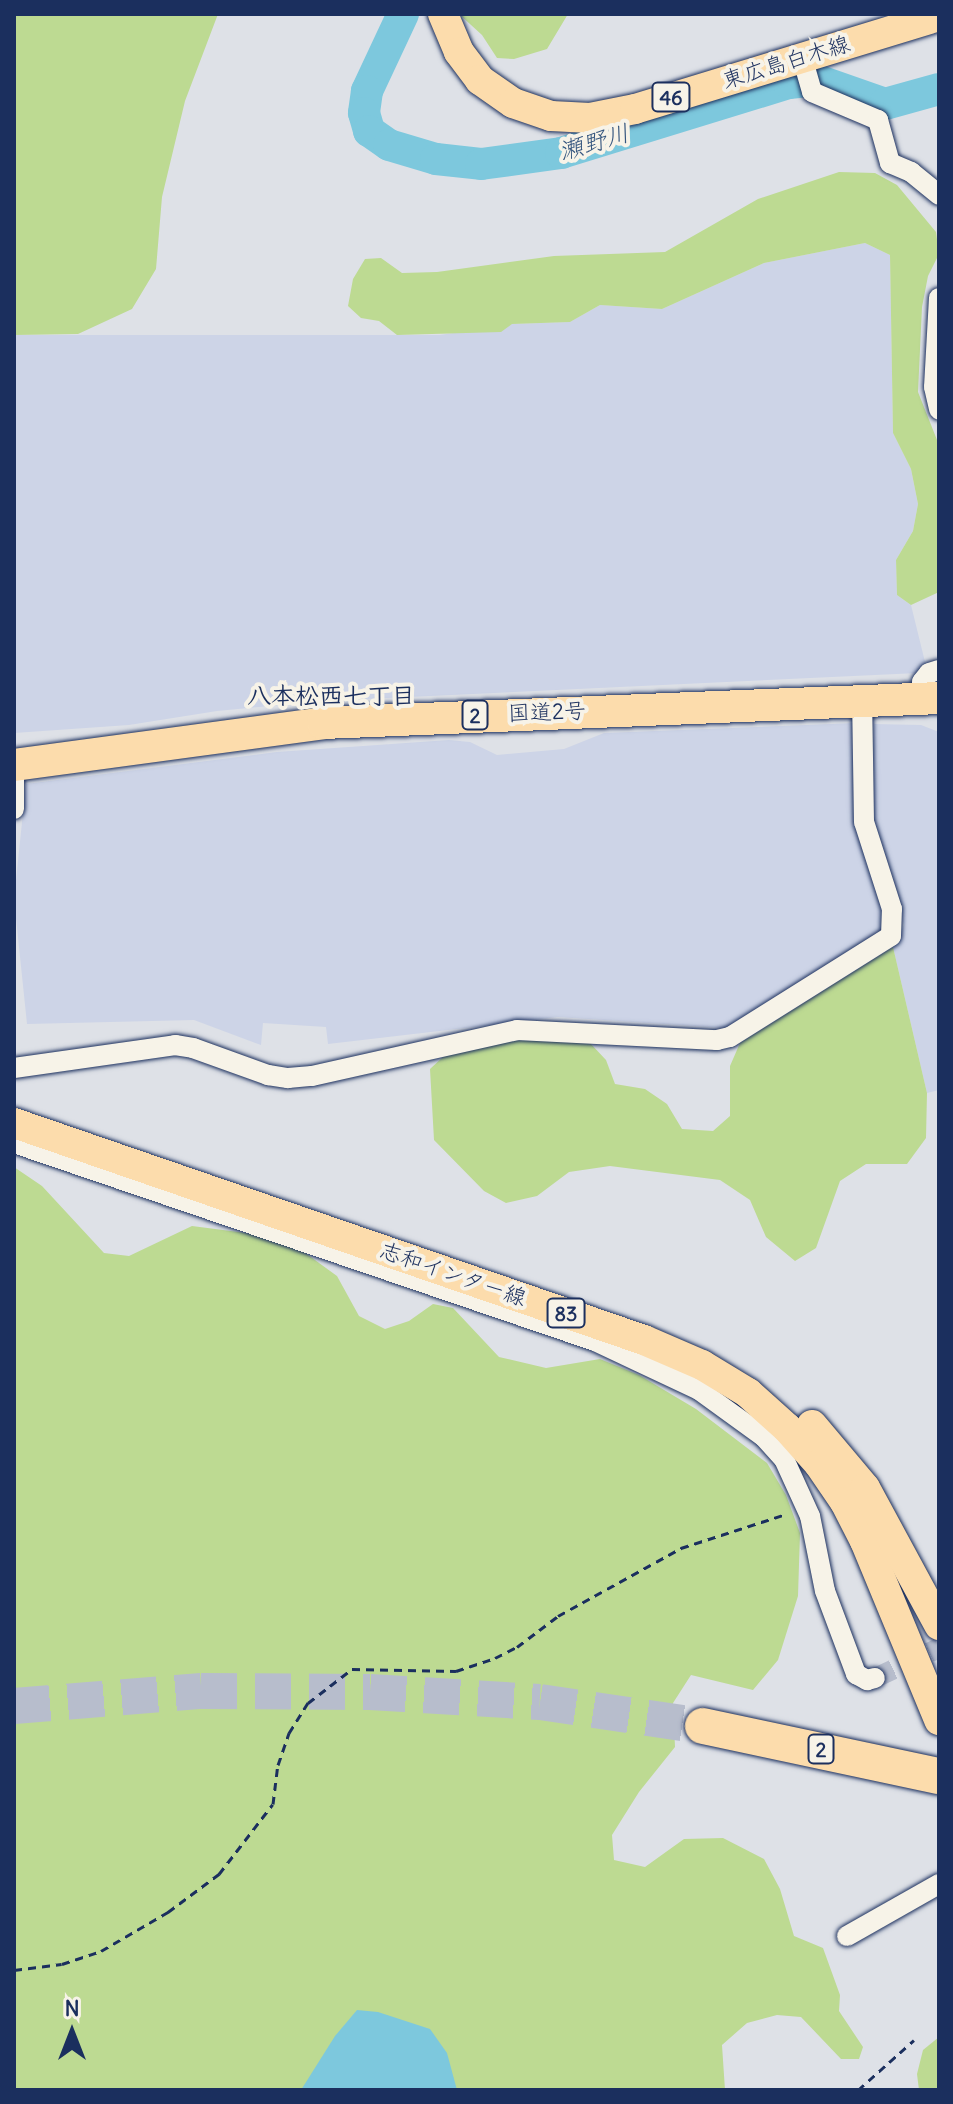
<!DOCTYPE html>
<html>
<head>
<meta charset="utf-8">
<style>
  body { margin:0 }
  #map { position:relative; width:953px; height:2104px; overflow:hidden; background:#dee1e7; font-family:Delius,"Klee One",sans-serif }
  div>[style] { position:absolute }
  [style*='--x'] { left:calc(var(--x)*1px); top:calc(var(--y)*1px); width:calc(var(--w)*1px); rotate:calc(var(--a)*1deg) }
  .built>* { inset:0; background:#cdd4e7 }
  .green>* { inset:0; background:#bdda92 }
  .water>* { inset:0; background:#7dc8dd }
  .river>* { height:32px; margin:-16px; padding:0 16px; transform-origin:16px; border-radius:16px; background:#7dc8dd }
  .minor-tunnel>* { height:20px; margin-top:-10px; transform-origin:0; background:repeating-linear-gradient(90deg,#b7bdcc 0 20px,transparent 0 30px) }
  .motorway-tunnel>* { height:36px; margin-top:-18px; transform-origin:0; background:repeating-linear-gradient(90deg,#b7bdcc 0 36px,transparent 0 54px) }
  .path>* { height:3px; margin-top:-1.5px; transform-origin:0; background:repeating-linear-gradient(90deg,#1b2f5e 0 8px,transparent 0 14px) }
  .roads { filter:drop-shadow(0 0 2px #1b2f5e) drop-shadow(0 0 2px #1b2f5e) }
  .minor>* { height:20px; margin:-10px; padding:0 10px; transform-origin:10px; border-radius:10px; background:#f7f3e8 }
  .primary>* { height:30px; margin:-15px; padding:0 15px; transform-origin:15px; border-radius:15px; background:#fcdcac }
  .trunk>* { height:32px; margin:-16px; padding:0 16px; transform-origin:16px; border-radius:16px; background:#fcdcac }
  .motorway>* { height:36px; margin:-18px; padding:0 18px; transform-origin:18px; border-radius:18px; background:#fcdcac }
  span { translate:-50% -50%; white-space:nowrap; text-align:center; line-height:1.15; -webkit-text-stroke:8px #f7f3e8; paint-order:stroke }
  .shield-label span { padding:2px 6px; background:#f7f3e8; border:2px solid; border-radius:6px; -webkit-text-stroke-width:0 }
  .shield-label { font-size:20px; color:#1b2f5e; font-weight:700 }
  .street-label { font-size:22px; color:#1b2f5e }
  .water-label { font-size:24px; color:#34557e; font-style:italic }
  .neighbourhood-label { font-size:24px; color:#1b2f5e; font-weight:700 }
  .frame { position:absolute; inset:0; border:16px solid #1b2f5e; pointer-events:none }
  .north { position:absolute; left:32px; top:1992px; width:80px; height:80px; -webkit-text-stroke:6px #f7f3e8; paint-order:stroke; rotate:0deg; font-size:22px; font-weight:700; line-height:32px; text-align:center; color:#1b2f5e }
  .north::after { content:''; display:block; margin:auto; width:28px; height:36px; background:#1b2f5e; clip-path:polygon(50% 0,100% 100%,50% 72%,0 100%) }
</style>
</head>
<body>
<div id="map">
  <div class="built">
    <i style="clip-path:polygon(865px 243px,890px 255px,893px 433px,911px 469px,918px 504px,913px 531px,896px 560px,897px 595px,911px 605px,926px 666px,918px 673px,323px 701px,217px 711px,129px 725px,14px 733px,14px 335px,440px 335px,512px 324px,570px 322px,600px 305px,662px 309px,764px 263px)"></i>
    <i style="clip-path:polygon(855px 723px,885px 910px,881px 935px,725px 1028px,558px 1017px,328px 1044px,326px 1027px,263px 1023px,261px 1045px,194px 1020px,27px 1024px,14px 899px,26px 784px,277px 752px,449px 740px,470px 742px,497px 755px,564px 749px,604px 733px)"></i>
    <i style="clip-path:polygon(874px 724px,921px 725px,939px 732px,939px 1090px,927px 1093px,893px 947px,904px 925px,873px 820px)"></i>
  </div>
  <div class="green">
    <i style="clip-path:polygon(14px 14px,218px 14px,185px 101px,162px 197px,156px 269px,132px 309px,78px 334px,14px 335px)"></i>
    <i style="clip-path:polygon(459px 14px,568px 14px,547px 49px,514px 59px,497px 58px,482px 35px)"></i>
    <i style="clip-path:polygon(839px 172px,875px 173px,897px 185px,936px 232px,939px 254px,928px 276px,922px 307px,918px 392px,939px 445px,939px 592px,911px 605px,897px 595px,896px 560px,913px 531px,918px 504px,911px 469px,893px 433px,890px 255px,865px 243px,764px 263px,662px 309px,600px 305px,570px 322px,512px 324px,501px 332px,397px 335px,379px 321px,361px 318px,348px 306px,353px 279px,365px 259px,381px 258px,402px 273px,437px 272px,554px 256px,665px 252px,758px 199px)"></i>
    <i style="clip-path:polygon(893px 947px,927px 1093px,926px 1138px,907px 1164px,866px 1164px,840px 1181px,816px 1248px,795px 1261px,766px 1237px,750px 1200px,720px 1180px,610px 1166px,569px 1172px,537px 1196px,506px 1203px,484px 1191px,434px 1140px,430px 1069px,444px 1056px,520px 1038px,590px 1043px,606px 1060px,615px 1084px,645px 1089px,667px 1104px,682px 1129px,713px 1131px,730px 1116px,730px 1066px,740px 1043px)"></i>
    <i style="clip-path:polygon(14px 1167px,42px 1186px,104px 1253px,129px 1256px,192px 1226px,246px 1233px,297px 1247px,337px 1276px,359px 1316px,385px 1329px,409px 1321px,433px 1304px,453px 1308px,499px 1357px,546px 1368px,600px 1359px,639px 1375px,696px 1409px,767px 1463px,786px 1495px,800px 1533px,798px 1596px,778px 1660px,753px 1690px,691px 1675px,673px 1703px,675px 1747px,639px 1792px,612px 1835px,614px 1860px,645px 1867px,684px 1839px,723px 1838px,764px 1859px,780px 1889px,794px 1936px,823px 1948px,840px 1995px,839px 2011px,863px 2047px,859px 2059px,841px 2059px,801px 2017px,777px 2015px,747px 2023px,722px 2045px,725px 2090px,14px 2090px)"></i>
    <i style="clip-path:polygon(939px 2037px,939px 2090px,919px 2090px,917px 2074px,923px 2050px)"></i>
  </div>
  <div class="water">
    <i style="clip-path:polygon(357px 2010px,378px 2012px,430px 2029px,447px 2053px,457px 2090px,301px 2090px,335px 2036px)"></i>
  </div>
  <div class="river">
    <i style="--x:403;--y:14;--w:85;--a:115.1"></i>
    <i style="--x:367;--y:91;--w:22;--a:98"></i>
    <i style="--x:364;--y:113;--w:19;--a:74"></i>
    <i style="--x:369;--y:131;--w:24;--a:35"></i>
    <i style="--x:389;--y:145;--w:49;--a:16.6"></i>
    <i style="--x:436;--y:159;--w:45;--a:6.3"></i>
    <i style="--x:481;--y:164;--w:81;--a:-7.8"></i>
    <i style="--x:561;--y:153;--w:239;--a:-17.1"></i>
    <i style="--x:789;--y:83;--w:28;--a:-6"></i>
    <i style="--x:817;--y:80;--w:72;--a:19.4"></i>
    <i style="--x:885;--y:104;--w:56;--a:-15.5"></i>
  </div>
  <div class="minor-tunnel">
    <i style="--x:875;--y:1678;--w:71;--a:-25.1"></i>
  </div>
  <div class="motorway-tunnel">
    <i style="--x:14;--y:1706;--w:188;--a:-4.6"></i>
    <i style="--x:201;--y:1691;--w:169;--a:0.3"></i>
    <i style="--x:370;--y:1692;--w:170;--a:3.4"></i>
    <i style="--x:540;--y:1702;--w:165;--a:8.4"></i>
  </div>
  <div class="path">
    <i style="--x:14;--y:1970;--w:48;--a:-7.1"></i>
    <i style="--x:62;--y:1964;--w:41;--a:-18.4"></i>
    <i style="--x:101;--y:1951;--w:78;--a:-30.2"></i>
    <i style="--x:168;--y:1912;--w:64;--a:-36.7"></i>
    <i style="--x:219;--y:1874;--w:88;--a:-52.4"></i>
    <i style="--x:273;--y:1804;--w:39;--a:-83"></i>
    <i style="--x:278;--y:1765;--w:34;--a:-71"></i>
    <i style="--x:289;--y:1733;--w:36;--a:-58"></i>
    <i style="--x:308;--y:1703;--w:56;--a:-37.7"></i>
    <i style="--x:352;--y:1669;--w:104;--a:1.1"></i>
    <i style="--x:456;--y:1671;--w:41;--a:-18.4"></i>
    <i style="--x:495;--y:1658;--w:25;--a:-27"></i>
    <i style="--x:517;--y:1647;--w:51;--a:-37.1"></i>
    <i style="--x:558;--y:1616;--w:141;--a:-28.9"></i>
    <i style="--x:681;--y:1548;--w:110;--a:-17.9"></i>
    <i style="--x:858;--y:2090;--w:75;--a:-41.8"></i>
  </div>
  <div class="roads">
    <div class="minor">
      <i style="--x:802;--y:57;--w:36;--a:74"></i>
      <i style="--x:812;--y:92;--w:72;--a:23"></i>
      <i style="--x:878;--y:120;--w:45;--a:74.4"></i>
      <i style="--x:890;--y:163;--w:23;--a:23"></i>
      <i style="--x:911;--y:172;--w:36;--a:39"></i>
      <i style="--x:939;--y:298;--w:89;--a:93.2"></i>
      <i style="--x:934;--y:387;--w:23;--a:77"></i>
      <i style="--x:922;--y:699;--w:17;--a:-90"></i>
      <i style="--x:922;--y:682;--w:11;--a:-52"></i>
      <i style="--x:929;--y:673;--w:10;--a:-17"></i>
      <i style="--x:14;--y:809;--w:44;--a:-90"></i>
      <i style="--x:14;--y:1068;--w:163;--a:-8.1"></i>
      <i style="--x:175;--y:1045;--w:18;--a:9"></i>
      <i style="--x:193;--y:1048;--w:80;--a:19.8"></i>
      <i style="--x:268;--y:1075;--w:20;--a:9"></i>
      <i style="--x:288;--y:1078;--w:24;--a:-5"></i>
      <i style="--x:312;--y:1076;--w:210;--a:-12.6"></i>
      <i style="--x:517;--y:1030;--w:200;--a:2.9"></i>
      <i style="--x:717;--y:1040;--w:13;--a:-13"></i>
      <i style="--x:730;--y:1037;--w:190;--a:-32.1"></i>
      <i style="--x:891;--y:936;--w:27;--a:-88"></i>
      <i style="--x:892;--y:909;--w:91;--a:-107.8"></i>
      <i style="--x:864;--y:822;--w:121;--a:-90.9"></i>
      <i style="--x:14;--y:1143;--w:614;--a:18.82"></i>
      <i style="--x:595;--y:1341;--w:115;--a:25.2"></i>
      <i style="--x:699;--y:1390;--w:80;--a:35.9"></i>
      <i style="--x:764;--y:1437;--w:30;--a:48"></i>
      <i style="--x:784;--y:1459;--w:63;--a:65.5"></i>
      <i style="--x:810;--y:1516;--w:76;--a:78.7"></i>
      <i style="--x:825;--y:1591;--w:89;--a:69.5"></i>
      <i style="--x:856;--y:1674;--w:13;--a:29"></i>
      <i style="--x:867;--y:1680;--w:8;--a:-14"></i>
      <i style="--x:847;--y:1936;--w:106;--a:-29.5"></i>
    </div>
    <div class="primary">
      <i style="--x:443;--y:14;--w:41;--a:67.2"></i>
      <i style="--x:459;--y:52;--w:35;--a:53"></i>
      <i style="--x:480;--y:80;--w:40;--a:34.9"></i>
      <i style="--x:513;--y:103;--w:40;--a:18.9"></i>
      <i style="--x:551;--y:116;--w:39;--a:3"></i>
      <i style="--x:590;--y:118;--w:46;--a:-11.3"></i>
      <i style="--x:635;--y:109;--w:318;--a:-17"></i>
      <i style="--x:14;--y:1123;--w:666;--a:19.01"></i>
      <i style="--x:644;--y:1340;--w:63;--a:23.3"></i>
      <i style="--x:702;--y:1365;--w:54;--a:31.3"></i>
      <i style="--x:748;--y:1393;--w:52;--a:41.9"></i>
      <i style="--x:787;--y:1428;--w:48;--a:48.4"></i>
      <i style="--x:819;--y:1464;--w:46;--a:55.6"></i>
      <i style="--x:845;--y:1502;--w:44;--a:62.9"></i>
      <i style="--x:865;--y:1541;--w:194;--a:67.5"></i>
      <i style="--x:812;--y:1425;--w:82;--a:49.9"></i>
      <i style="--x:865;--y:1488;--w:156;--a:61.6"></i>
    </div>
    <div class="trunk">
      <i style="--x:14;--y:765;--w:312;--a:-7.7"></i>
      <i style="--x:323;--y:723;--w:617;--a:-2.32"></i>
    </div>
    <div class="motorway">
      <i style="--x:703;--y:1726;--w:241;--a:12"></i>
    </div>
  </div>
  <div class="shield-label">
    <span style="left:671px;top:97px">46</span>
    <span style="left:475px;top:715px">2</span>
    <span style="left:566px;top:1313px">83</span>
    <span style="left:821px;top:1749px">2</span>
  </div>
  <div class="street-label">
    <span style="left:786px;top:62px;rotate:-17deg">東広島白木線</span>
    <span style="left:547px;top:712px;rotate:-2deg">国道2号</span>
    <span style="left:453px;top:1274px;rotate:19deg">志和インター線</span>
  </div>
  <div class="water-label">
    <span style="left:594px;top:142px;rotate:-16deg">瀬野川</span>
  </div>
  <div class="neighbourhood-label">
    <span style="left:331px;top:696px">八本松西七丁目</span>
  </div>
  <div class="frame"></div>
  <div class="north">N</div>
</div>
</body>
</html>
